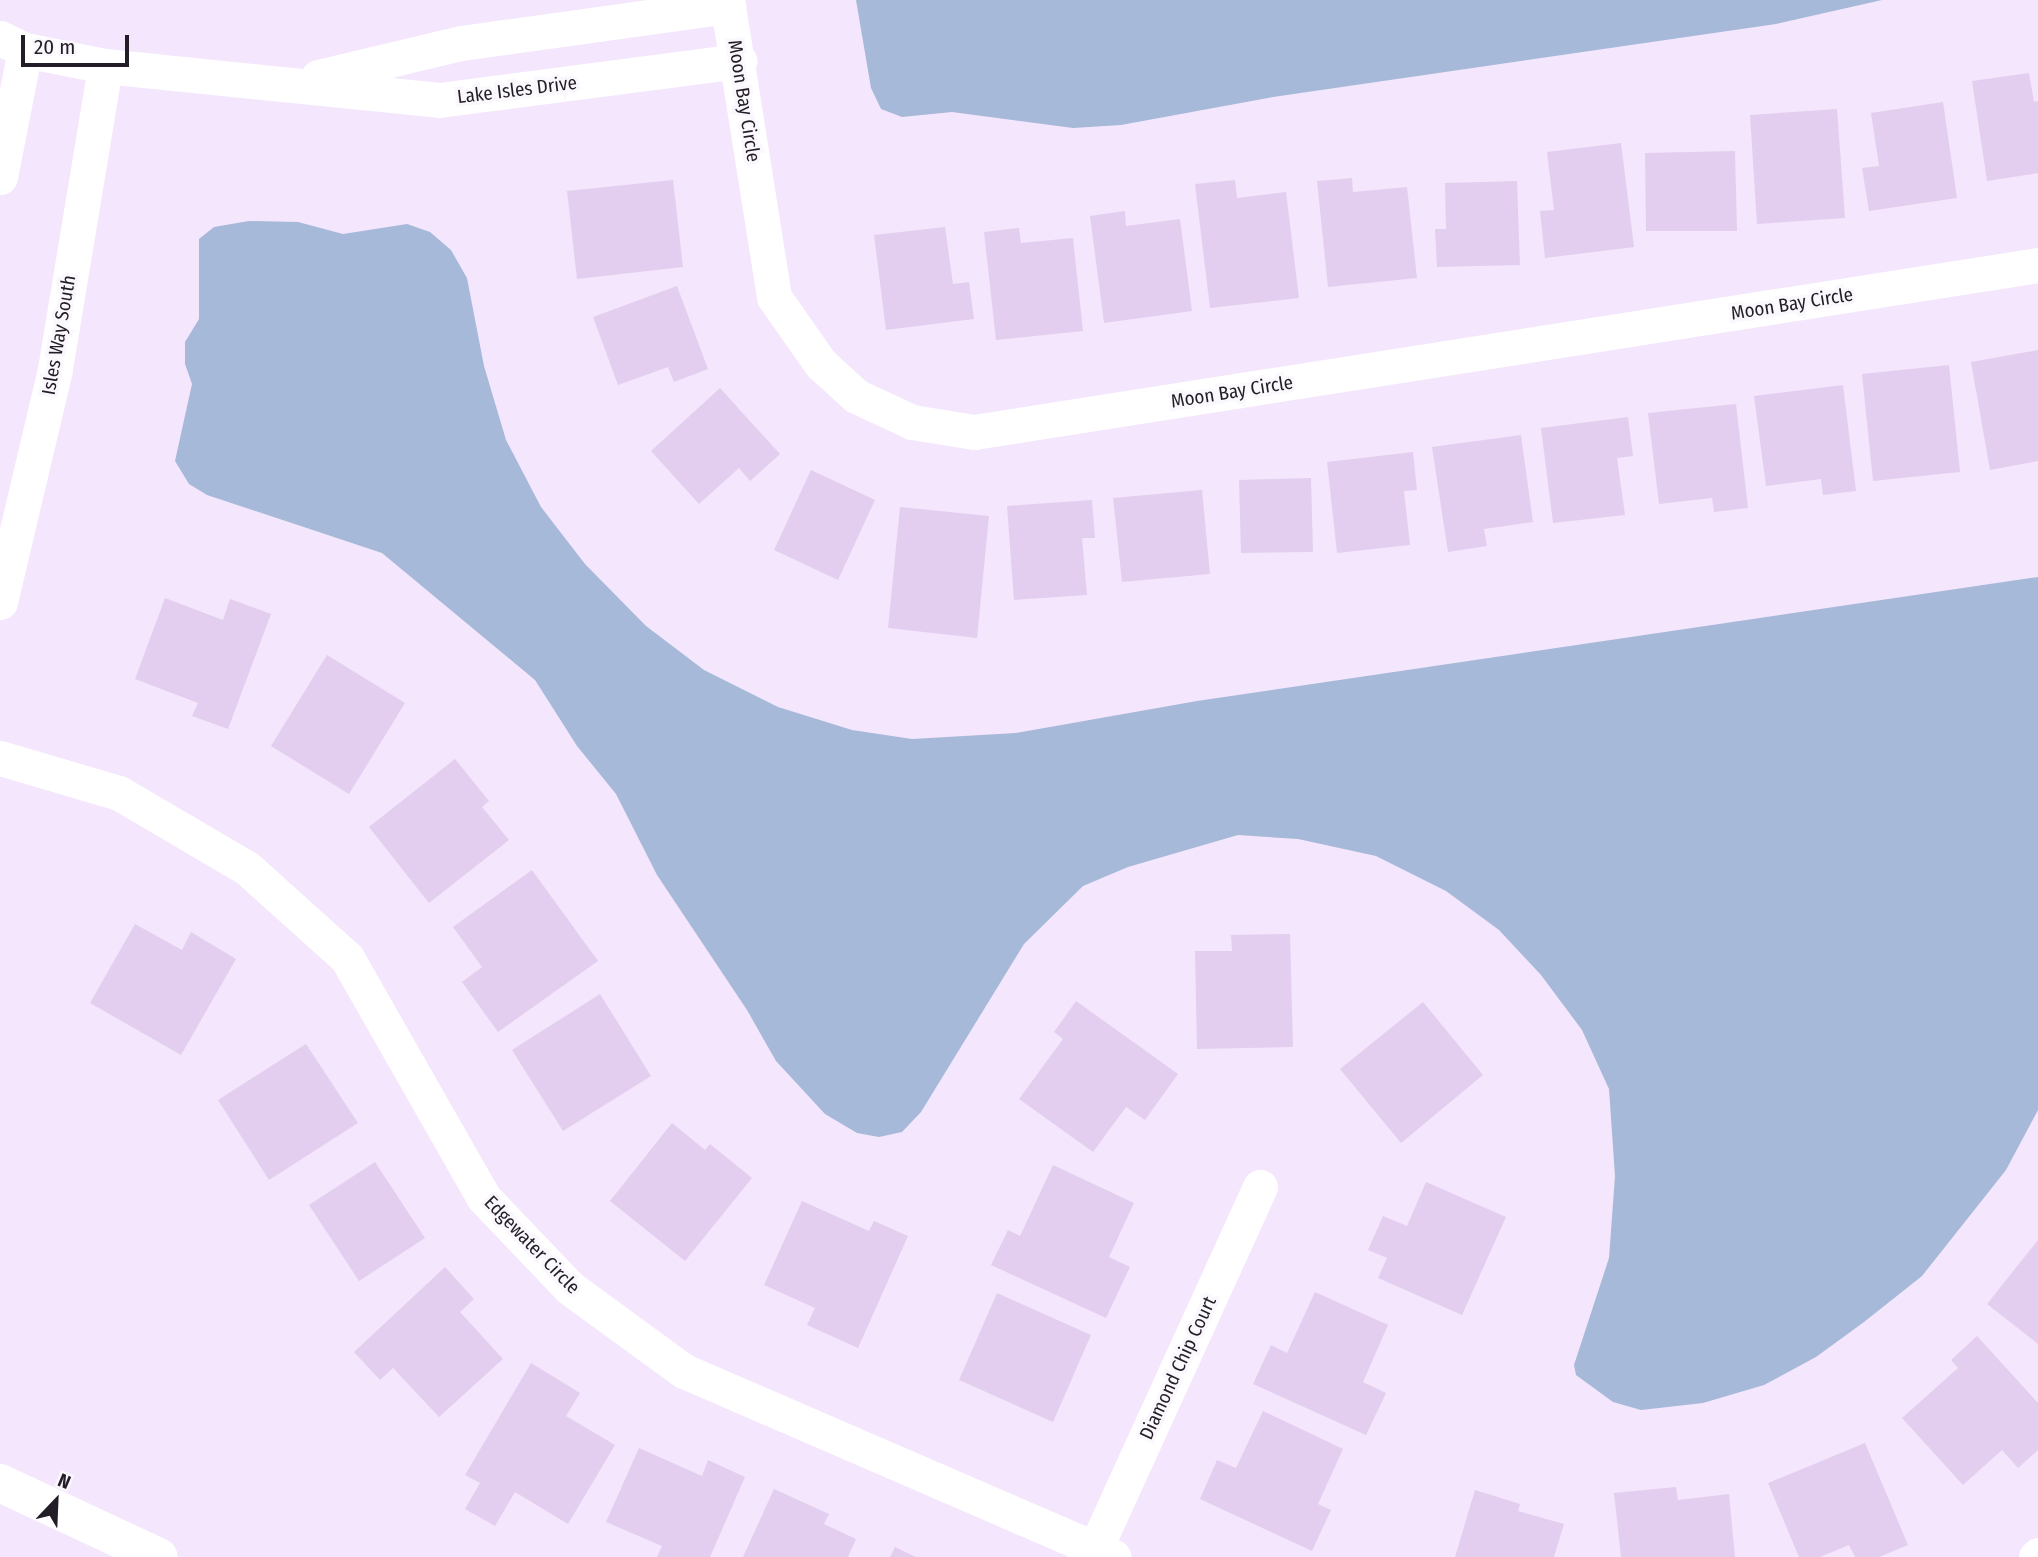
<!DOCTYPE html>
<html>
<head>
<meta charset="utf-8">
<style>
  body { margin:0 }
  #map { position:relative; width:2038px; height:1557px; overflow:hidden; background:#f4e6fc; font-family:"Fira Sans Condensed",sans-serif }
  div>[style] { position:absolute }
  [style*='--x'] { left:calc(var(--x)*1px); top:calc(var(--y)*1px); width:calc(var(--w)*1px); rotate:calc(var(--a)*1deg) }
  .water>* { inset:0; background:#a6b9d9 }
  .building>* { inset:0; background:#e3ceef }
  .minor>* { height:35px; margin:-17.5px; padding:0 17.5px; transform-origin:17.5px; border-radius:17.5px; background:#fff }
  .tertiary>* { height:38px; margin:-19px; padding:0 19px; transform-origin:19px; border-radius:19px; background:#fff }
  span { translate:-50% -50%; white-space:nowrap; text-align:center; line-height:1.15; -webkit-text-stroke:7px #fbf8fd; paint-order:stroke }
  .street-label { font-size:19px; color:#231d27 }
  .north { position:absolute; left:21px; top:1466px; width:70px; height:70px; -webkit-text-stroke:5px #fbf8fd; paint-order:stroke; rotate:23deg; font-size:19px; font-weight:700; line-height:28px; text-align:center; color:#231d27 }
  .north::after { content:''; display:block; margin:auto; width:24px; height:32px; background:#231d27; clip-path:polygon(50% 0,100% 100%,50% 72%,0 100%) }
  .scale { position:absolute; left:21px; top:35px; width:108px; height:32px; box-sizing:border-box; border:4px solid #231d27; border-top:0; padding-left:9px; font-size:21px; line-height:24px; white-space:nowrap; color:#231d27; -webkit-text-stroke:5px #fbf8fd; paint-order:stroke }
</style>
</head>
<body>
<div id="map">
  <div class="water">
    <i style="clip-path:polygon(856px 0,1882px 0,1776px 24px,1273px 97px,1121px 125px,1073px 128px,952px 112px,902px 117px,881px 109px,871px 88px)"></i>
    <i style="clip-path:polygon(249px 221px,298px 222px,343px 234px,407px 224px,430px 232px,451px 250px,467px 278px,484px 366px,506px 440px,541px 507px,585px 564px,646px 626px,704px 670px,778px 707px,852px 730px,912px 739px,1016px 733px,1197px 701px,2038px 577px,2038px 1110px,2006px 1170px,1922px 1276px,1864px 1322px,1816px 1357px,1764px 1385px,1703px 1403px,1641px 1410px,1613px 1402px,1576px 1375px,1574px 1365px,1609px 1258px,1615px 1176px,1609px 1089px,1582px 1030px,1541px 975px,1499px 930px,1446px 891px,1376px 856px,1298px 839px,1238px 835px,1128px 867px,1083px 886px,1024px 944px,921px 1112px,902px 1132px,879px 1137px,857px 1133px,825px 1114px,776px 1061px,747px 1010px,657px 875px,616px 794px,577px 746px,535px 680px,382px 553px,207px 495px,189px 484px,175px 461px,192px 384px,185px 364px,185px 342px,199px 319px,199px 239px,214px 227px)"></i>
  </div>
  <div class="building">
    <i style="clip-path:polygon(2029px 73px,2034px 102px,2038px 101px,2038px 173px,1987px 181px,1972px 81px)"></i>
    <i style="clip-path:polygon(1943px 102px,1957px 198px,1869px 211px,1862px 168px,1879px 166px,1871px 113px)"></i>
    <i style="clip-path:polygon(1837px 109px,1845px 218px,1757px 224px,1750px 115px)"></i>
    <i style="clip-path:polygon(1621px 143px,1634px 247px,1545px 258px,1540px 211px,1554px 210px,1547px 152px)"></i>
    <i style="clip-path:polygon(1735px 151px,1737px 231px,1646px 231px,1645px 153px)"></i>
    <i style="clip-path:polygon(1352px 178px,1353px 192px,1407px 187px,1417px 278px,1328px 287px,1317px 181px)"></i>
    <i style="clip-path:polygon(673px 180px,683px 267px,577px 279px,567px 191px)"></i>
    <i style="clip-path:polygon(1235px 180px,1237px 198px,1286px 192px,1299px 298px,1210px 308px,1195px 184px)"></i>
    <i style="clip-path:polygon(1517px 181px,1520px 265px,1437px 267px,1435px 229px,1446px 229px,1445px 183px)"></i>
    <i style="clip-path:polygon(1125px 211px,1126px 226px,1180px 219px,1192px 311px,1104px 323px,1090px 216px)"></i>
    <i style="clip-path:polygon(945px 227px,953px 284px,969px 282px,974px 319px,886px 330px,874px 235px)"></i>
    <i style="clip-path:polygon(1019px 228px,1021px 243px,1073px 238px,1083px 331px,996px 340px,984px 232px)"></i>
    <i style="clip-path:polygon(677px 286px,708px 369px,674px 382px,668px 367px,618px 385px,593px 317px)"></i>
    <i style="clip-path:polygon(2038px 350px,2038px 461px,1990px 470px,1971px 362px)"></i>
    <i style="clip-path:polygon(1949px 365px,1960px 472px,1873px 481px,1862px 374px)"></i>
    <i style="clip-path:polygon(1843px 385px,1856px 491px,1823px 495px,1821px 479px,1766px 486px,1754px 396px)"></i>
    <i style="clip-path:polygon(720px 388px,780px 454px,750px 481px,739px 468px,699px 504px,651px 451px)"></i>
    <i style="clip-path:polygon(1736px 404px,1748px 508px,1714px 512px,1712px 498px,1659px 504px,1648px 413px)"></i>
    <i style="clip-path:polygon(1628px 417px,1633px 456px,1617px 458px,1625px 515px,1553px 523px,1541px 428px)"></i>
    <i style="clip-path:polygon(1521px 435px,1533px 522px,1484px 529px,1487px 546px,1448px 552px,1432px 447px)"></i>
    <i style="clip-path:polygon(1413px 452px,1417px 490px,1404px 491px,1410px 545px,1337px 553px,1327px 462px)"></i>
    <i style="clip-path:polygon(811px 470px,875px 500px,838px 580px,774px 550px)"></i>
    <i style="clip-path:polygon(1311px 478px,1313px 552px,1241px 553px,1239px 480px)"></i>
    <i style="clip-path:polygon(1202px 490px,1210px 574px,1122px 582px,1113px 498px)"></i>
    <i style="clip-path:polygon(1092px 500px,1095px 538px,1082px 538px,1087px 595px,1014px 600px,1007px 506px)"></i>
    <i style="clip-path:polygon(900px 507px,989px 516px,977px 638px,888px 628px)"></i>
    <i style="clip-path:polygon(165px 598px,223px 620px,230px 599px,271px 614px,228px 729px,192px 716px,198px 703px,135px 679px)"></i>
    <i style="clip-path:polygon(327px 655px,405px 703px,349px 794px,271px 746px)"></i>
    <i style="clip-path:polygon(455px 759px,489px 801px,482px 807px,509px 840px,429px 903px,369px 827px)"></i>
    <i style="clip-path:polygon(532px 870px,598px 961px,498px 1032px,462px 982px,482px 967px,453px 927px)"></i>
    <i style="clip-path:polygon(135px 924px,182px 950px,191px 932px,236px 959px,181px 1055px,90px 1003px)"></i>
    <i style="clip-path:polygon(1290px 934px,1293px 1047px,1197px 1049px,1195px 951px,1232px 951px,1231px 935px)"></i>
    <i style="clip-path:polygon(600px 994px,651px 1076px,563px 1131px,512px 1050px)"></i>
    <i style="clip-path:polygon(1076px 1001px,1178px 1074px,1145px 1120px,1126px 1107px,1093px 1152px,1019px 1099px,1063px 1039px,1054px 1032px)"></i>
    <i style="clip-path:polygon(1423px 1002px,1483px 1075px,1401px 1143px,1340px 1069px)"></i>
    <i style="clip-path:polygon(306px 1044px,358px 1123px,269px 1180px,218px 1100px)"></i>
    <i style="clip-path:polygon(672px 1123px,705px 1150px,710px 1144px,752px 1178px,685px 1261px,610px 1201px)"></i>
    <i style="clip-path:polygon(375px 1162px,425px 1238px,359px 1281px,309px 1205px)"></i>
    <i style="clip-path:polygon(1053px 1165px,1134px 1203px,1109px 1257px,1130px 1267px,1106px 1318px,991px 1265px,1008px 1230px,1020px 1236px)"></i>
    <i style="clip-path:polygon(1426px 1182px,1506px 1217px,1462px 1315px,1378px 1278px,1387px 1258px,1368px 1250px,1383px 1216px,1407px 1226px)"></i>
    <i style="clip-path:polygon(802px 1201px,869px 1231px,874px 1221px,908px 1236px,858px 1348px,807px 1325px,815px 1308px,764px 1285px)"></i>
    <i style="clip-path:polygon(2038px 1240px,2038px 1344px,1987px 1304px)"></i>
    <i style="clip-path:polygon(445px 1267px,474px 1299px,460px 1312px,503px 1359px,439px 1417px,393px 1368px,380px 1380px,354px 1352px)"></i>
    <i style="clip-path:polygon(1315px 1292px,1388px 1325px,1363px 1382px,1386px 1393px,1366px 1435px,1253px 1384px,1271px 1345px,1287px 1353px)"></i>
    <i style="clip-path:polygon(997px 1293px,1091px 1335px,1053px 1422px,959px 1380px)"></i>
    <i style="clip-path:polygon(1977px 1336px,2038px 1403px,2038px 1450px,2018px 1468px,2002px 1450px,1963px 1485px,1902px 1418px,1958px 1368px,1951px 1360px)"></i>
    <i style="clip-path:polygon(531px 1363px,580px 1393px,566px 1416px,615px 1445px,568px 1524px,515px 1492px,495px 1526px,465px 1509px,480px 1483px,465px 1475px)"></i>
    <i style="clip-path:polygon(1263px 1411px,1343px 1449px,1318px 1504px,1331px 1510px,1312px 1551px,1200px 1499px,1217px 1460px,1236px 1468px)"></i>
    <i style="clip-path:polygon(1865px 1443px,1908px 1545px,1879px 1557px,1855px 1557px,1849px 1545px,1820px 1557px,1799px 1557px,1768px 1483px)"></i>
    <i style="clip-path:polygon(639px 1448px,702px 1476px,708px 1460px,745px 1477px,710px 1557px,657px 1557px,662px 1546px,606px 1522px)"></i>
    <i style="clip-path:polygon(1676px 1487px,1678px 1500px,1729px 1494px,1735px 1557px,1621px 1557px,1614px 1493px)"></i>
    <i style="clip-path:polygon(774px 1489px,829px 1514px,824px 1524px,856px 1539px,848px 1557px,743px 1557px)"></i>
    <i style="clip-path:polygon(1475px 1490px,1520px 1504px,1518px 1511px,1564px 1524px,1554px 1557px,1455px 1557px)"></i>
    <i style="clip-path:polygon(895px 1547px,916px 1557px,890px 1557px)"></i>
  </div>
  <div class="minor">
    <i style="--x:727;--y:0;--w:301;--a:81"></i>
    <i style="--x:774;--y:297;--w:82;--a:55"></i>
    <i style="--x:821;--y:364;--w:47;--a:42.4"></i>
    <i style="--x:856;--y:396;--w:62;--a:24.9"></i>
    <i style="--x:912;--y:422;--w:63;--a:9.2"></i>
    <i style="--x:974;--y:432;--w:1077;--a:-8.92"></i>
    <i style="--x:0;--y:38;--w:28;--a:26"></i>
    <i style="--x:25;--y:50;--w:82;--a:11.3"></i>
    <i style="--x:105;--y:66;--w:336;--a:5.8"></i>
    <i style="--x:439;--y:100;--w:303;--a:-7.4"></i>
    <i style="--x:318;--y:77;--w:147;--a:-13.4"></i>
    <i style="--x:461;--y:43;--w:270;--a:-7.9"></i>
    <i style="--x:0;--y:177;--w:129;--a:-78.9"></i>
    <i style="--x:0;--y:602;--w:239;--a:-76.7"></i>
    <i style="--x:55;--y:369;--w:307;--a:-80.6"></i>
    <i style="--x:0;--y:758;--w:124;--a:16.4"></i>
    <i style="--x:119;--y:793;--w:148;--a:30.4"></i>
    <i style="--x:247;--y:868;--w:135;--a:42"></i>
    <i style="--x:347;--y:958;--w:276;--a:60.3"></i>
    <i style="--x:484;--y:1198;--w:124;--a:46.3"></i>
    <i style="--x:570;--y:1288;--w:141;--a:36.1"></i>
    <i style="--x:684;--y:1371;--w:468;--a:23.4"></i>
    <i style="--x:1095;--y:1549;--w:398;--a:-65.5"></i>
    <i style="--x:2036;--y:1557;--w:3;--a:-45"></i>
  </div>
  <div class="tertiary">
    <i style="--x:0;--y:1483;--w:175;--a:25"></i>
  </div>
  <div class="street-label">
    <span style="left:517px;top:90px;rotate:-7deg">Lake Isles Drive</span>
    <span style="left:744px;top:101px;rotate:81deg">Moon Bay Circle</span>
    <span style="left:1792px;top:304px;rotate:-9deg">Moon Bay Circle</span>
    <span style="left:59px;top:335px;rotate:-80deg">Isles Way South</span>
    <span style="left:1232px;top:392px;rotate:-9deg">Moon Bay Circle</span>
    <span style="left:532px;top:1245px;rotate:46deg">Edgewater Circle</span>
    <span style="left:1178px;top:1368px;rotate:-65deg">Diamond Chip Court</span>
  </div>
  <div class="north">N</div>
  <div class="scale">20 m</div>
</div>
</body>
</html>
